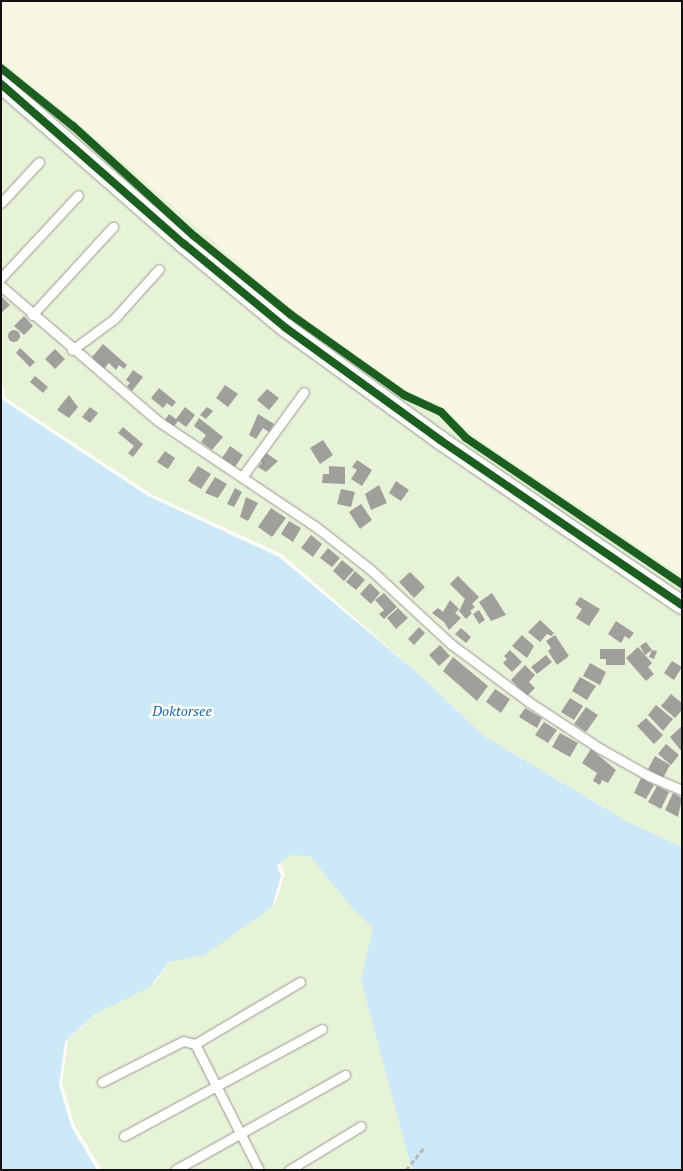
<!DOCTYPE html>
<html>
<head>
<meta charset="utf-8">
<style>
  body { margin:0 }
  #map { position:relative; width:683px; height:1171px; overflow:hidden; background:#fdfcf7; font-family:"PT Serif",serif }
  div>[style] { position:absolute }
  [style*='--x'] { left:calc(var(--x)*1px); top:calc(var(--y)*1px); width:calc(var(--w)*1px); rotate:calc(var(--a)*1deg) }
  .farmland>* { inset:0; background:#f9f7e4 }
  .green>* { inset:0; background:#e7f3d7 }
  .water>* { inset:0; background:#cde8f7 }
  .building>* { inset:0; background:#a19f9c }
  .round { border-radius:50% }
  .path>* { height:3px; margin-top:-1.5px; transform-origin:0; background:repeating-linear-gradient(90deg,#b9b9b8 0 5px,transparent 0 7.5px) }
  .roads { filter:drop-shadow(0 0 1px #979795) drop-shadow(0 0 1px #979795) }
  .service>* { height:9px; margin:-4.5px; padding:0 4.5px; transform-origin:4.5px; border-radius:4.5px; background:#fffffe }
  .minor>* { height:18px; margin:-9px; padding:0 9px; transform-origin:9px; border-radius:9px; background:#fffffe }
  .cycleway>* { height:8px; margin:-4px; padding:0 4px; transform-origin:4px; border-radius:4px; background:#1b5e20 }
  span { translate:-50% -50%; white-space:nowrap; text-align:center; line-height:1.15; -webkit-text-stroke:5px #fff; paint-order:stroke }
  .water-label { font-size:14px; color:#1768a6; font-style:italic }
  .frame { position:absolute; inset:0; border:2px solid #111; pointer-events:none }
</style>
</head>
<body>
<div id="map">
  <div class="farmland">
    <i style="clip-path:polygon(1px 1px,682px 1px,682px 576px,476px 437px,443px 407px,402px 388px,290px 308px,75px 120px,1px 61px)"></i>
  </div>
  <div class="green">
    <i style="clip-path:polygon(1px 61px,75px 120px,290px 308px,402px 388px,443px 407px,476px 437px,682px 576px,682px 847px,628px 822px,484px 736px,420px 675px,282px 554px,151px 494px,6px 398px,1px 379px)"></i>
    <i style="clip-path:polygon(294px 853px,313px 854px,376px 925px,415px 1170px,102px 1170px,74px 1124px,62px 1082px,68px 1040px,98px 1012px,153px 985px,172px 959px,208px 952px,275px 904px,285px 873px,280px 863px)"></i>
  </div>
  <div class="water">
    <i style="clip-path:polygon(1px 394px,3px 400px,148px 496px,279px 557px,420px 675px,484px 736px,628px 822px,682px 847px,682px 1170px,412px 1170px,361px 980px,373px 928px,353px 909px,310px 856px,291px 855px,277px 865px,281px 876px,272px 907px,205px 955px,169px 962px,150px 987px,95px 1014px,65px 1042px,59px 1085px,71px 1126px,97px 1170px,1px 1170px)"></i>
  </div>
  <div class="building">
    <i style="clip-path:polygon(1px 296px,10px 305px,1px 313px)"></i>
    <i style="clip-path:polygon(24px 316px,33px 326px,24px 335px,14px 326px)"></i>
    <i class="round" style="left:8px;top:330px;width:12px;height:12px"></i>
    <i style="clip-path:polygon(103px 344px,127px 365px,124px 369px,119px 365px,116px 370px,109px 363px,102px 371px,87px 363px)"></i>
    <i style="clip-path:polygon(20px 348px,35px 362px,30px 367px,16px 353px)"></i>
    <i style="clip-path:polygon(55px 349px,65px 359px,55px 369px,45px 359px)"></i>
    <i style="clip-path:polygon(133px 370px,143px 377px,132px 391px,127px 386px,130px 383px,126px 380px)"></i>
    <i style="clip-path:polygon(35px 376px,48px 387px,43px 393px,30px 382px)"></i>
    <i style="clip-path:polygon(225px 385px,238px 394px,228px 407px,216px 398px)"></i>
    <i style="clip-path:polygon(159px 388px,176px 402px,172px 407px,167px 403px,163px 408px,151px 398px)"></i>
    <i style="clip-path:polygon(267px 389px,279px 398px,269px 410px,257px 400px)"></i>
    <i style="clip-path:polygon(69px 395px,78px 407px,69px 418px,57px 410px)"></i>
    <i style="clip-path:polygon(90px 407px,98px 413px,90px 423px,82px 417px)"></i>
    <i style="clip-path:polygon(185px 407px,195px 415px,186px 427px,178px 421px,171px 430px,163px 423px,169px 414px,176px 419px)"></i>
    <i style="clip-path:polygon(207px 407px,213px 411px,206px 419px,200px 415px)"></i>
    <i style="clip-path:polygon(258px 414px,274px 424px,269px 432px,263px 428px,256px 439px,249px 435px)"></i>
    <i style="clip-path:polygon(199px 418px,223px 437px,212px 450px,201px 442px,206px 435px,194px 426px)"></i>
    <i style="clip-path:polygon(123px 427px,143px 444px,133px 457px,128px 453px,134px 446px,118px 433px)"></i>
    <i style="clip-path:polygon(323px 440px,333px 455px,320px 464px,310px 448px)"></i>
    <i style="clip-path:polygon(230px 446px,243px 455px,235px 467px,222px 458px)"></i>
    <i style="clip-path:polygon(165px 451px,175px 458px,168px 469px,157px 462px)"></i>
    <i style="clip-path:polygon(263px 451px,278px 461px,266px 472px,258px 467px,262px 462px,257px 459px)"></i>
    <i style="clip-path:polygon(357px 460px,372px 470px,362px 486px,351px 479px,357px 470px,352px 467px)"></i>
    <i style="clip-path:polygon(198px 466px,211px 474px,201px 489px,188px 481px)"></i>
    <i style="clip-path:polygon(329px 466px,345px 467px,345px 484px,322px 483px,323px 474px,329px 474px)"></i>
    <i style="clip-path:polygon(215px 477px,227px 484px,218px 498px,205px 493px)"></i>
    <i style="clip-path:polygon(396px 481px,409px 490px,401px 501px,389px 493px)"></i>
    <i style="clip-path:polygon(379px 485px,387px 503px,371px 510px,365px 494px)"></i>
    <i style="clip-path:polygon(235px 488px,242px 492px,234px 507px,227px 504px)"></i>
    <i style="clip-path:polygon(341px 489px,355px 492px,351px 507px,337px 504px)"></i>
    <i style="clip-path:polygon(246px 497px,258px 503px,248px 521px,240px 517px)"></i>
    <i style="clip-path:polygon(361px 504px,372px 520px,360px 529px,349px 512px)"></i>
    <i style="clip-path:polygon(271px 508px,286px 518px,272px 537px,258px 527px)"></i>
    <i style="clip-path:polygon(289px 521px,301px 528px,293px 542px,281px 534px)"></i>
    <i style="clip-path:polygon(311px 535px,322px 544px,313px 557px,301px 548px)"></i>
    <i style="clip-path:polygon(328px 548px,340px 558px,332px 567px,320px 558px)"></i>
    <i style="clip-path:polygon(342px 560px,354px 570px,344px 581px,333px 571px)"></i>
    <i style="clip-path:polygon(355px 571px,365px 580px,356px 590px,346px 582px)"></i>
    <i style="clip-path:polygon(410px 572px,425px 587px,414px 598px,399px 582px)"></i>
    <i style="clip-path:polygon(458px 576px,479px 597px,472px 604px,475px 607px,470px 611px,472px 613px,466px 619px,459px 611px,465px 599px,450px 584px)"></i>
    <i style="clip-path:polygon(370px 583px,380px 593px,371px 604px,360px 594px)"></i>
    <i style="clip-path:polygon(384px 593px,397px 607px,384px 619px,379px 614px,384px 610px,375px 600px)"></i>
    <i style="clip-path:polygon(492px 593px,506px 615px,491px 621px,479px 602px)"></i>
    <i style="clip-path:polygon(580px 597px,600px 609px,589px 626px,576px 618px,582px 609px,575px 604px)"></i>
    <i style="clip-path:polygon(450px 600px,459px 609px,455px 613px,461px 618px,449px 630px,444px 622px,432px 613px,438px 608px,443px 612px)"></i>
    <i style="clip-path:polygon(398px 608px,408px 618px,396px 629px,387px 618px)"></i>
    <i style="clip-path:polygon(479px 610px,485px 620px,479px 624px,473px 614px)"></i>
    <i style="clip-path:polygon(540px 620px,554px 633px,551px 636px,547px 634px,540px 642px,528px 632px)"></i>
    <i style="clip-path:polygon(616px 621px,634px 633px,629px 639px,625px 636px,621px 643px,608px 634px)"></i>
    <i style="clip-path:polygon(419px 627px,425px 633px,414px 645px,408px 639px)"></i>
    <i style="clip-path:polygon(461px 628px,471px 637px,466px 643px,455px 634px)"></i>
    <i style="clip-path:polygon(522px 635px,534px 646px,527px 658px,512px 646px)"></i>
    <i style="clip-path:polygon(555px 635px,569px 656px,557px 665px,548px 651px,551px 648px,546px 641px)"></i>
    <i style="clip-path:polygon(646px 642px,652px 650px,657px 651px,654px 659px,649px 657px,652px 650px,645px 655px,652px 663px,648px 667px,654px 674px,646px 681px,626px 658px,638px 647px,645px 655px,640px 646px)"></i>
    <i style="clip-path:polygon(440px 645px,450px 656px,439px 666px,429px 655px)"></i>
    <i style="clip-path:polygon(600px 649px,625px 649px,625px 665px,606px 665px,606px 659px,600px 659px)"></i>
    <i style="clip-path:polygon(510px 650px,522px 662px,512px 672px,503px 663px,507px 659px,504px 656px)"></i>
    <i style="clip-path:polygon(546px 655px,552px 662px,537px 674px,531px 667px)"></i>
    <i style="clip-path:polygon(453px 657px,488px 686px,477px 701px,443px 671px)"></i>
    <i style="clip-path:polygon(672px 661px,682px 667px,674px 680px,664px 673px)"></i>
    <i style="clip-path:polygon(590px 663px,606px 672px,600px 685px,583px 676px)"></i>
    <i style="clip-path:polygon(525px 665px,535px 675px,529px 682px,535px 688px,527px 696px,511px 680px)"></i>
    <i style="clip-path:polygon(580px 677px,596px 686px,587px 700px,572px 691px)"></i>
    <i style="clip-path:polygon(495px 689px,510px 699px,501px 713px,486px 702px)"></i>
    <i style="clip-path:polygon(671px 694px,682px 703px,682px 710px,675px 718px,661px 706px)"></i>
    <i style="clip-path:polygon(570px 698px,583px 706px,574px 720px,561px 712px)"></i>
    <i style="clip-path:polygon(656px 705px,673px 719px,663px 731px,648px 715px)"></i>
    <i style="clip-path:polygon(586px 707px,598px 715px,586px 732px,574px 724px)"></i>
    <i style="clip-path:polygon(525px 708px,542px 718px,537px 728px,519px 717px)"></i>
    <i style="clip-path:polygon(646px 718px,663px 735px,654px 744px,637px 726px)"></i>
    <i style="clip-path:polygon(544px 722px,557px 730px,548px 743px,535px 735px)"></i>
    <i style="clip-path:polygon(681px 727px,682px 728px,682px 752px,670px 737px)"></i>
    <i style="clip-path:polygon(560px 733px,578px 743px,570px 757px,552px 747px)"></i>
    <i style="clip-path:polygon(666px 744px,679px 755px,671px 765px,658px 754px)"></i>
    <i style="clip-path:polygon(591px 749px,616px 770px,608px 783px,602px 780px,600px 785px,593px 781px,597px 773px,582px 763px)"></i>
    <i style="clip-path:polygon(655px 756px,670px 765px,663px 778px,648px 769px)"></i>
    <i style="clip-path:polygon(641px 778px,654px 785px,646px 799px,634px 793px)"></i>
    <i style="clip-path:polygon(657px 786px,669px 792px,661px 809px,648px 802px)"></i>
    <i style="clip-path:polygon(673px 793px,682px 798px,678px 817px,665px 810px)"></i>
  </div>
  <div class="path">
    <i style="--x:406;--y:1170;--w:28;--a:-51"></i>
  </div>
  <div class="roads">
    <div class="service">
      <i style="--x:1;--y:203;--w:56;--a:-47.2"></i>
      <i style="--x:1;--y:278;--w:113;--a:-47.1"></i>
      <i style="--x:1;--y:286;--w:207;--a:40.7"></i>
      <i style="--x:158;--y:421;--w:189;--a:33.8"></i>
      <i style="--x:315;--y:526;--w:71;--a:38.2"></i>
      <i style="--x:371;--y:570;--w:109;--a:42.8"></i>
      <i style="--x:451;--y:644;--w:97;--a:36.6"></i>
      <i style="--x:529;--y:702;--w:84;--a:33.3"></i>
      <i style="--x:599;--y:748;--w:57;--a:29.2"></i>
      <i style="--x:649;--y:776;--w:36;--a:23"></i>
      <i style="--x:32;--y:315;--w:120;--a:-47.4"></i>
      <i style="--x:72;--y:350;--w:52;--a:-36.4"></i>
      <i style="--x:114;--y:319;--w:67;--a:-48"></i>
      <i style="--x:242;--y:477;--w:105;--a:-53.9"></i>
      <i style="--x:195;--y:1044;--w:141;--a:63.1"></i>
      <i style="--x:102;--y:1082;--w:91;--a:-26.8"></i>
      <i style="--x:183;--y:1041;--w:12;--a:14"></i>
      <i style="--x:195;--y:1044;--w:122;--a:-30.6"></i>
      <i style="--x:124;--y:1136;--w:225;--a:-28.4"></i>
      <i style="--x:175;--y:1170;--w:195;--a:-29.2"></i>
      <i style="--x:289;--y:1170;--w:84;--a:-31.4"></i>
    </div>
    <div class="minor">
      <i style="--x:1;--y:84;--w:243;--a:41.2"></i>
      <i style="--x:184;--y:244;--w:132;--a:39.5"></i>
      <i style="--x:286;--y:328;--w:190;--a:36"></i>
      <i style="--x:440;--y:440;--w:293;--a:34.3"></i>
    </div>
  </div>
  <div class="cycleway">
    <i style="--x:1;--y:68;--w:92;--a:38.9"></i>
    <i style="--x:73;--y:126;--w:164;--a:42.3"></i>
    <i style="--x:194;--y:236;--w:124;--a:39.1"></i>
    <i style="--x:290;--y:314;--w:140;--a:35.4"></i>
    <i style="--x:404;--y:395;--w:41;--a:24.7"></i>
    <i style="--x:441;--y:412;--w:36;--a:46"></i>
    <i style="--x:466;--y:438;--w:261;--a:34.1"></i>
    <i style="--x:1;--y:84;--w:243;--a:41.2"></i>
    <i style="--x:184;--y:244;--w:132;--a:39.5"></i>
    <i style="--x:286;--y:328;--w:190;--a:36"></i>
    <i style="--x:440;--y:440;--w:293;--a:34.3"></i>
  </div>
  <div class="water-label">
    <span style="left:182px;top:711px">Doktorsee</span>
  </div>
  <div class="frame"></div>
</div>
</body>
</html>
